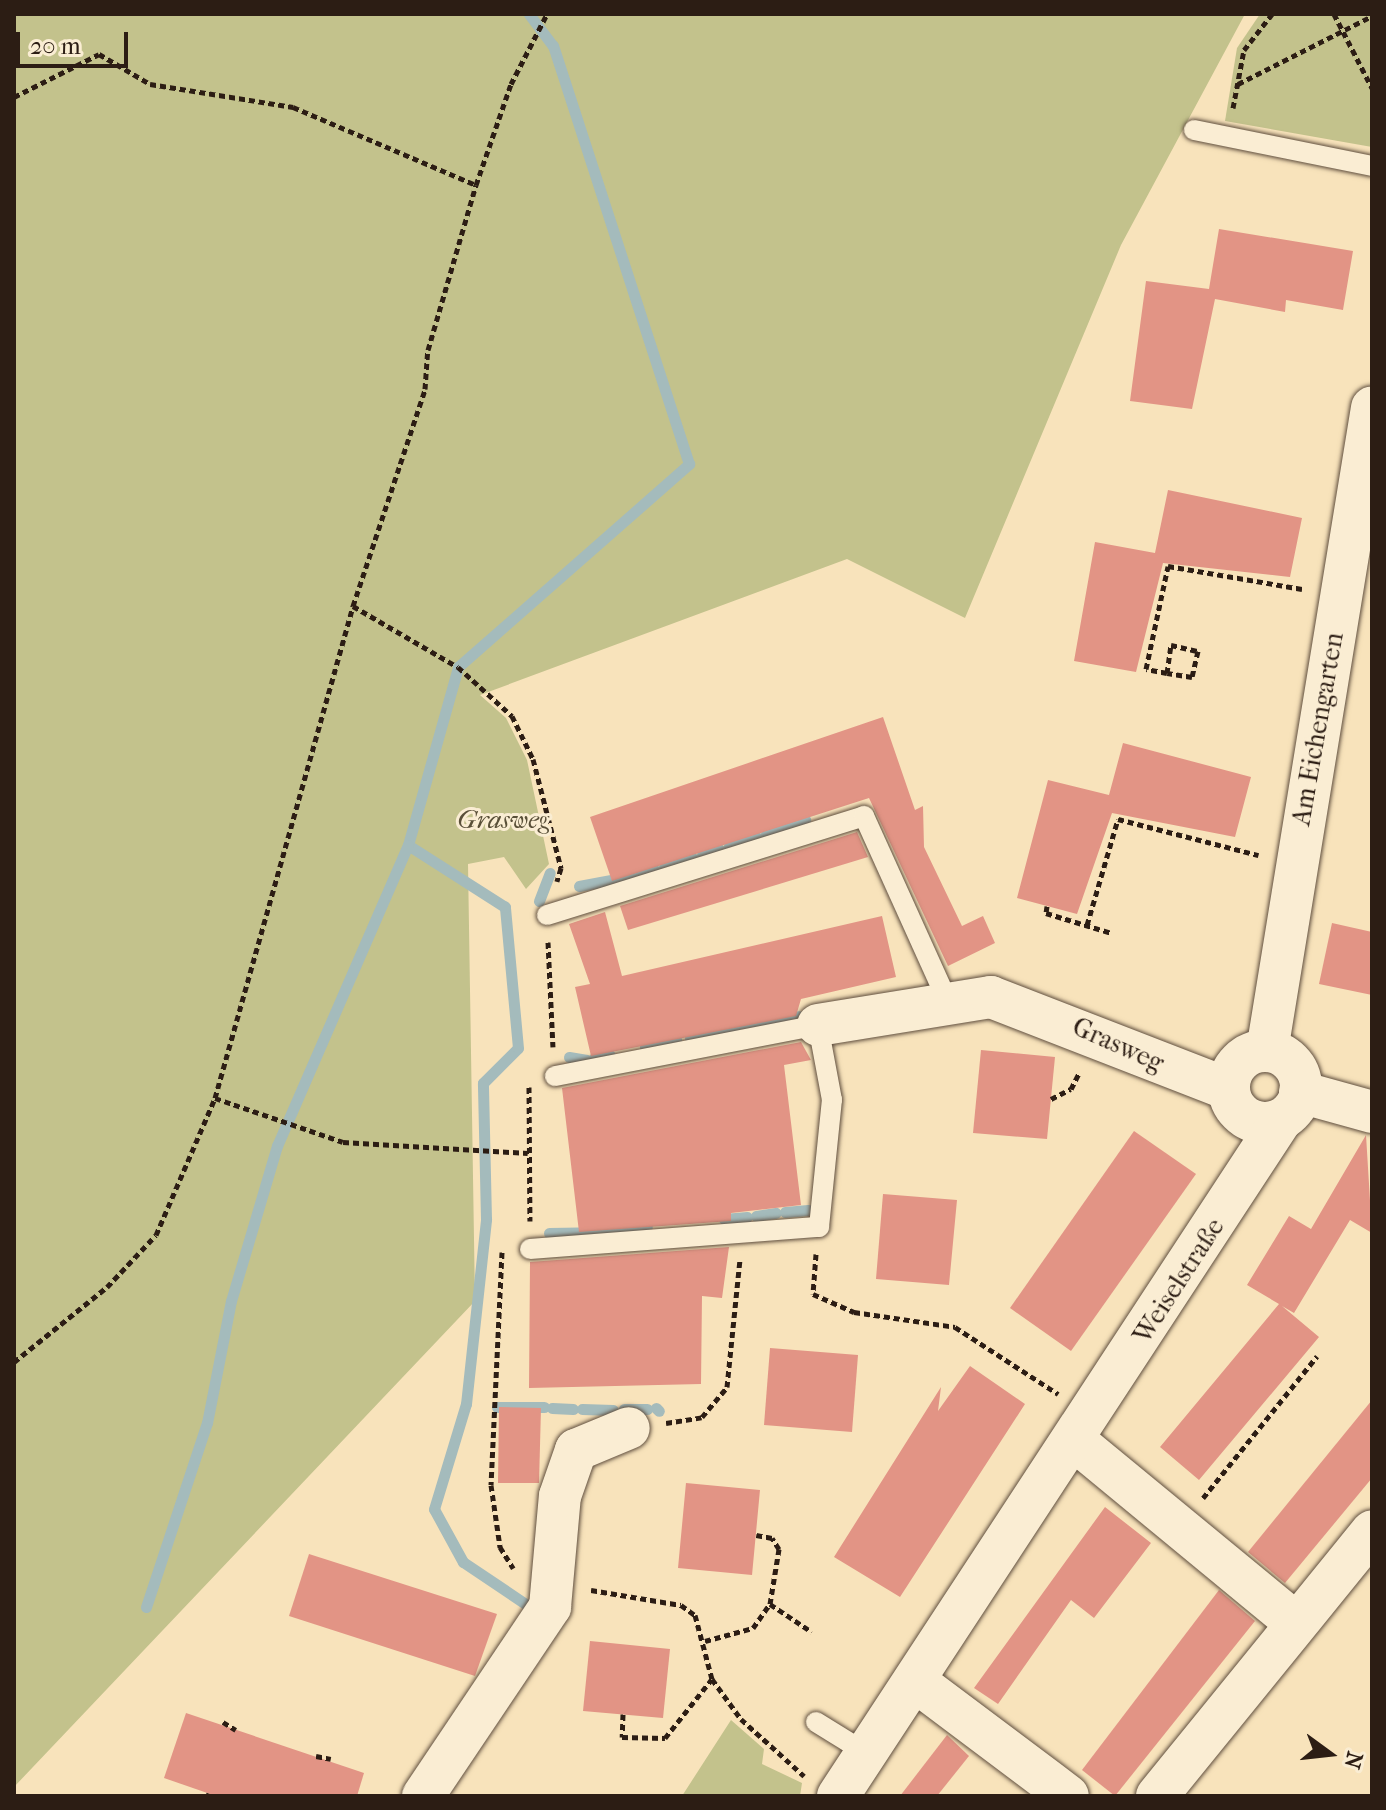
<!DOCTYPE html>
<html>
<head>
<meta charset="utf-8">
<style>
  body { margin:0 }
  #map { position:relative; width:1386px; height:1810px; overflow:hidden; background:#f8e3bb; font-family:"IM FELL French Canon",serif }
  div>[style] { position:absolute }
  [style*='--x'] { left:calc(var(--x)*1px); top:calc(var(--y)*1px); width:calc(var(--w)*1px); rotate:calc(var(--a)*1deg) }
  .green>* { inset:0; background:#c3c28c }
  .stream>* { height:11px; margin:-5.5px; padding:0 5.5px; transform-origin:5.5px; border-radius:5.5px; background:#a4bbbc }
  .building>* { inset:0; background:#e29485 }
  .path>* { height:5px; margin-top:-2.5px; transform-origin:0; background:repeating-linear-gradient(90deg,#2c1d14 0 6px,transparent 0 10px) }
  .roads { filter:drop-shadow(0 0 2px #5f4e3e) drop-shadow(0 0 2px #5f4e3e) }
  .service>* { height:20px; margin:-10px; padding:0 10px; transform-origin:10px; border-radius:10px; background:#faedd3 }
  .minor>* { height:42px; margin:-21px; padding:0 21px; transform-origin:21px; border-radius:21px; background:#faedd3 }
  .minor>.ring { margin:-21px; padding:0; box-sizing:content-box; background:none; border:42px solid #faedd3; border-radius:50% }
  span { translate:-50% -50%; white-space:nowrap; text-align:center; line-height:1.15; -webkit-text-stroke:6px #faedd3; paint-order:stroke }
  .street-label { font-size:26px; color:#2c1d14 }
  .park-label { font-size:26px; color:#594f38; font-style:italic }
  .frame { position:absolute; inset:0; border:16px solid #2c1d14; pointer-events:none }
  .north { position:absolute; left:1290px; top:1714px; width:80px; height:80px; -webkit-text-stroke:6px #faedd3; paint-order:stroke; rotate:105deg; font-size:22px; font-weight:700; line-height:32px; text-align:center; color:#2c1d14 }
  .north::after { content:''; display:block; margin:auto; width:28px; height:36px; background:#2c1d14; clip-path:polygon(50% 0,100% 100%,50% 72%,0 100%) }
  .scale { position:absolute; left:16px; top:32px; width:112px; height:36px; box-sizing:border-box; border:4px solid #2c1d14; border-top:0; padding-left:10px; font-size:24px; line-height:28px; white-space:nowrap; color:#2c1d14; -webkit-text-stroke:6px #faedd3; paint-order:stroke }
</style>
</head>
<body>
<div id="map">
  <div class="green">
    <i style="clip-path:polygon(14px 14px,1245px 14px,1121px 245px,965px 618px,847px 559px,480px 695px,506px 718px,527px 760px,549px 864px,526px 889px,504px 857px,468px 864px,475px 1301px,14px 1787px)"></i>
    <i style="clip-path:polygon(1260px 14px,1372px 14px,1372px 147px,1225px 121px,1237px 48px)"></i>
    <i style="clip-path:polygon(731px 1720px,764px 1749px,762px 1764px,802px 1783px,800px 1796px,682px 1796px)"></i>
  </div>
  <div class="stream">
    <i style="--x:798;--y:823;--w:8;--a:-23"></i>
    <i style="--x:766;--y:834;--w:25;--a:-18"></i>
    <i style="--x:729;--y:846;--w:29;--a:-18"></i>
    <i style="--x:702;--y:855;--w:18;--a:-19"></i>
    <i style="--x:664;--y:867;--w:30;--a:-17"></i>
    <i style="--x:637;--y:874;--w:18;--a:-13"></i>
    <i style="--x:579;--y:886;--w:49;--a:-10.6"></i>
    <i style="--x:539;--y:901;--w:30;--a:-69"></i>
    <i style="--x:784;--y:1019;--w:15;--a:-11"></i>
    <i style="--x:750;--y:1025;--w:25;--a:-9"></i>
    <i style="--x:710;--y:1034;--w:33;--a:-12"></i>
    <i style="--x:690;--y:1038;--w:14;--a:-8"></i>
    <i style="--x:645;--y:1047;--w:32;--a:-13"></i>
    <i style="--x:569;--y:1057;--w:18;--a:9"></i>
    <i style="--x:594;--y:1058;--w:16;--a:-11"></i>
    <i style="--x:785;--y:1212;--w:23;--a:-5"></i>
    <i style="--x:756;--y:1216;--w:20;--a:-9"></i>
    <i style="--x:724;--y:1219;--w:23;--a:-5"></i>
    <i style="--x:616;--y:1230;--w:31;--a:-6"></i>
    <i style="--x:549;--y:1233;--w:60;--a:-1"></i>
    <i style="--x:497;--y:1407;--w:47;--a:0"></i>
    <i style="--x:552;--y:1408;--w:21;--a:3"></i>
    <i style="--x:656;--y:1408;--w:4;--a:45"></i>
    <i style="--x:582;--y:1409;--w:31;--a:2"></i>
    <i style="--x:624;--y:1409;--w:23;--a:0"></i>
    <i style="--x:527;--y:1605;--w:77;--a:-146.1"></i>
    <i style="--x:463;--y:1562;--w:60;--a:-118.7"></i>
    <i style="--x:434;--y:1509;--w:110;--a:-73.1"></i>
    <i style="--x:466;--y:1404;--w:186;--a:-83.8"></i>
    <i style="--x:486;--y:1219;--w:136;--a:-91.3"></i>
    <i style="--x:483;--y:1083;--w:49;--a:-45"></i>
    <i style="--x:518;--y:1048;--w:142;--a:-95.3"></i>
    <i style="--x:505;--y:907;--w:115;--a:-147.4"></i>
    <i style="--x:408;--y:845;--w:185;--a:-74.3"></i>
    <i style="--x:458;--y:667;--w:308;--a:-41.3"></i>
    <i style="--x:689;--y:464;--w:440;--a:-108"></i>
    <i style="--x:553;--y:46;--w:40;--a:-127"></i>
    <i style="--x:146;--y:1607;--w:194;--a:-71.7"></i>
    <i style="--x:207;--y:1423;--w:124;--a:-78.9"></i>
    <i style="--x:231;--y:1301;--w:162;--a:-73.5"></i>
    <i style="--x:277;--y:1146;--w:328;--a:-66.5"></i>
  </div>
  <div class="building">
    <i style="clip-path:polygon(1219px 229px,1353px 251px,1343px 310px,1286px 300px,1285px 312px,1215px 299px,1192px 409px,1130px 401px,1146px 281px,1209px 289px)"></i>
    <i style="clip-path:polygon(1168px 490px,1302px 518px,1290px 577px,1163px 563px,1136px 672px,1074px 661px,1095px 542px,1155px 553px)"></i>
    <i style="clip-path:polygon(883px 717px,915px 810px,923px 806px,924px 847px,962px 926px,983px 916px,995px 943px,948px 966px,869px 798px,612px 881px,590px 817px)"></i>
    <i style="clip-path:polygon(1123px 743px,1251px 777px,1235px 837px,1112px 813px,1077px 914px,1017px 898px,1048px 780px,1109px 795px)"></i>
    <i style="clip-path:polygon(857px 832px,868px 857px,628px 930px,620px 906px)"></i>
    <i style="clip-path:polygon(605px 912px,622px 976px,882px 916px,896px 977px,801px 999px,796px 1016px,591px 1056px,575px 987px,590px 984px,569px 924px)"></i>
    <i style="clip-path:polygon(1332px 923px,1372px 932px,1372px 995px,1319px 984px)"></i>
    <i style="clip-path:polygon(801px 1042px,811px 1060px,784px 1065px,801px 1205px,731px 1213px,731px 1221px,579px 1232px,562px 1088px)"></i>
    <i style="clip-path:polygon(981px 1050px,1055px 1057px,1047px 1139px,973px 1133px)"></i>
    <i style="clip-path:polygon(1134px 1131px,1196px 1174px,1071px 1351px,1010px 1308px)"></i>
    <i style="clip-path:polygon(1366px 1135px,1372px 1233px,1350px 1220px,1294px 1313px,1282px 1306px,1319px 1337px,1199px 1480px,1160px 1447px,1279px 1304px,1247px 1285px,1289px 1216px,1311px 1229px)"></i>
    <i style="clip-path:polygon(883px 1194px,957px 1200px,949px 1285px,876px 1279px)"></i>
    <i style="clip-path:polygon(729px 1247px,722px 1298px,702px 1296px,701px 1384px,529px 1388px,530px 1262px)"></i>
    <i style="clip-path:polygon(770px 1348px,858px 1355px,852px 1432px,764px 1425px)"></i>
    <i style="clip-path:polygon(970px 1366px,1025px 1404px,900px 1597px,834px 1557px,941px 1387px,938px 1411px)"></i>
    <i style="clip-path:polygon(1372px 1400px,1372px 1478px,1285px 1583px,1248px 1552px)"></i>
    <i style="clip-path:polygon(499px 1407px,541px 1408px,539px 1483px,498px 1483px)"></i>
    <i style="clip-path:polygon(686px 1483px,760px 1490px,752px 1575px,678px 1568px)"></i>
    <i style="clip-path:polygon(1105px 1507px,1151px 1543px,1094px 1618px,1071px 1600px,998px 1704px,974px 1688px)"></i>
    <i style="clip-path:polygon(309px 1554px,497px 1614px,475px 1676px,289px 1616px)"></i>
    <i style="clip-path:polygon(1219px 1590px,1255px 1621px,1115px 1796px,1082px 1770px)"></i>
    <i style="clip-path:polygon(590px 1641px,670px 1649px,663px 1718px,583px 1711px)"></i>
    <i style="clip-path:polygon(186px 1713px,364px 1773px,357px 1796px,216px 1796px,164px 1778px)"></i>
    <i style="clip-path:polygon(947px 1735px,969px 1756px,937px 1796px,900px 1796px)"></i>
  </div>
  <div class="path">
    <i style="--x:1334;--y:14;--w:83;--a:62.8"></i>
    <i style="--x:1238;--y:84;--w:150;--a:-26.9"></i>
    <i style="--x:14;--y:97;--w:95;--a:-26.8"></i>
    <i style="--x:99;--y:54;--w:59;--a:30.5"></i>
    <i style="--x:150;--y:84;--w:145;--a:9.1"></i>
    <i style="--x:293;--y:107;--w:199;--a:23.1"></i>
    <i style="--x:1233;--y:108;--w:59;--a:-79.3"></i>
    <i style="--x:1244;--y:50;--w:46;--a:-52.1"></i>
    <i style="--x:353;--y:606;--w:121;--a:30.2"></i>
    <i style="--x:458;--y:667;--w:73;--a:42.2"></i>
    <i style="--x:512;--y:716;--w:48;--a:64"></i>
    <i style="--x:533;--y:759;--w:113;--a:75.6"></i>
    <i style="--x:561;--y:868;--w:14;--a:107"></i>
    <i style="--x:1167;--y:673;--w:28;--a:-82"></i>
    <i style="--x:1171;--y:645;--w:28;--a:13"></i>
    <i style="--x:1198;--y:651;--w:27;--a:103"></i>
    <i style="--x:1192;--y:677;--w:25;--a:-171"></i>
    <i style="--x:1167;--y:673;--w:21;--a:-169"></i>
    <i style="--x:1146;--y:669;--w:105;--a:-77.9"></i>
    <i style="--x:1168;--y:566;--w:136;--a:9.7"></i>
    <i style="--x:1047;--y:906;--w:7;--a:98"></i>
    <i style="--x:1046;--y:913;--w:69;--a:16.9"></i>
    <i style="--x:1087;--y:925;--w:110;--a:-73.7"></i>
    <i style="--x:1118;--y:819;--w:145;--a:14.4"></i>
    <i style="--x:548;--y:942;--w:105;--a:87.3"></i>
    <i style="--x:529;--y:1087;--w:134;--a:89.6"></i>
    <i style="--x:215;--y:1098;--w:511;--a:-74.33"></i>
    <i style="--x:353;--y:606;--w:229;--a:-71.6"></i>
    <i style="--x:425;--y:389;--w:39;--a:-86"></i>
    <i style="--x:428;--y:350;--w:172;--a:-73.8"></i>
    <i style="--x:476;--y:185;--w:107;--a:-70.9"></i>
    <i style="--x:511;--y:84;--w:79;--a:-62.8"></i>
    <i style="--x:1051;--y:1099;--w:22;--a:-27"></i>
    <i style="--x:1071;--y:1089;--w:18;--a:-63"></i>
    <i style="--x:502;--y:1252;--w:233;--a:92.7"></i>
    <i style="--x:491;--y:1485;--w:63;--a:81.7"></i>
    <i style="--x:500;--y:1547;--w:25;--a:58"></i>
    <i style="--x:816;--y:1254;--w:40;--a:94.3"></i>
    <i style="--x:813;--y:1294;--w:45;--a:23.7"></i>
    <i style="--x:854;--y:1312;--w:102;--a:8.4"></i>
    <i style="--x:955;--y:1327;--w:123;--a:33"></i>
    <i style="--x:14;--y:1362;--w:119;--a:-38.9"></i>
    <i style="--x:107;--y:1287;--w:71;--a:-46.7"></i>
    <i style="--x:156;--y:1235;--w:149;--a:-66.7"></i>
    <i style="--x:215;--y:1098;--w:135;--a:19"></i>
    <i style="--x:343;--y:1142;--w:185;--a:3.4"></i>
    <i style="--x:666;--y:1423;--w:36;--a:-9"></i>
    <i style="--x:702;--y:1417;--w:39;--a:-50"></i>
    <i style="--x:727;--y:1387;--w:129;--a:-84.2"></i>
    <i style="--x:1203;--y:1498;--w:182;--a:-51.2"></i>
    <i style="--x:591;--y:1590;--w:91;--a:9.5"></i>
    <i style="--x:681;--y:1605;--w:17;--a:36"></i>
    <i style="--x:695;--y:1615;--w:66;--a:75.1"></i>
    <i style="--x:712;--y:1679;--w:49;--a:54.1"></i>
    <i style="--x:741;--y:1719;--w:85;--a:42.1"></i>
    <i style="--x:770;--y:1604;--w:50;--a:33.7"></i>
    <i style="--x:705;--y:1641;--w:50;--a:-15.2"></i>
    <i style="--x:753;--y:1628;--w:29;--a:-55"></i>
    <i style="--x:770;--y:1604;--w:56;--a:-80.7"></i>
    <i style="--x:779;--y:1549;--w:13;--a:-122"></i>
    <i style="--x:772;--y:1538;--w:16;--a:-169"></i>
    <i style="--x:623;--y:1714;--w:23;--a:92"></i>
    <i style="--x:622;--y:1737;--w:43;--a:1.3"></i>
    <i style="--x:665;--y:1738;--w:75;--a:-51.5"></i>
    <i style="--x:223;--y:1722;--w:15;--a:32"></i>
    <i style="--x:316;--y:1756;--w:15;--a:11"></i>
    <i style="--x:208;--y:1796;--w:3;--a:-72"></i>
  </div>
  <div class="roads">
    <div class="service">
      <i style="--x:1194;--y:130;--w:182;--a:11.4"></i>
      <i style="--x:547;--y:915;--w:332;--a:-17.3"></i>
      <i style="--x:864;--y:816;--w:204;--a:65.7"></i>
      <i style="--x:530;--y:1249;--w:290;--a:-4.4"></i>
      <i style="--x:819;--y:1227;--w:128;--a:-84.2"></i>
      <i style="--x:832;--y:1100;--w:76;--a:-100.6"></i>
      <i style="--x:818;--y:1025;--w:268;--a:169"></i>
      <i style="--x:816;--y:1722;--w:59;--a:31.8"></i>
    </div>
    <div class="minor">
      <i style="--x:818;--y:1025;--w:175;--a:-9.2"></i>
      <i style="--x:991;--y:997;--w:254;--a:21.2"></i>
      <i class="ring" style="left:1229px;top:1051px;width:30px;height:30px"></i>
      <i style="--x:1267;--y:1051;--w:652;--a:-80.73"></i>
      <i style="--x:1300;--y:1092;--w:75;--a:15.5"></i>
      <i style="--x:1075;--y:1441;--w:286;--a:39.5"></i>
      <i style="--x:915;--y:1681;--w:191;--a:36.9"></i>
      <i style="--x:423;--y:1796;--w:228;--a:-56.1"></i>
      <i style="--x:550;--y:1607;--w:111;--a:-84.9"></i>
      <i style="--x:560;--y:1496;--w:49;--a:-70.8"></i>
      <i style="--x:576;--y:1450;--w:57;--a:-22.5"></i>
      <i style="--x:838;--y:1796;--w:808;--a:-56.76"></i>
      <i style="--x:1157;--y:1796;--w:341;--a:-50.9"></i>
    </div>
  </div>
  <div class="street-label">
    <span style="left:1318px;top:729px;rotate:-80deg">Am Eichengarten</span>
    <span style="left:1118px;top:1045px;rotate:24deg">Grasweg</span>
    <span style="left:1179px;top:1281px;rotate:-57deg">Weiselstraße</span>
  </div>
  <div class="park-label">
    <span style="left:503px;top:820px">Grasweg</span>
  </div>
  <div class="frame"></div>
  <div class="north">N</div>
  <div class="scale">20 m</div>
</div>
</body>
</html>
